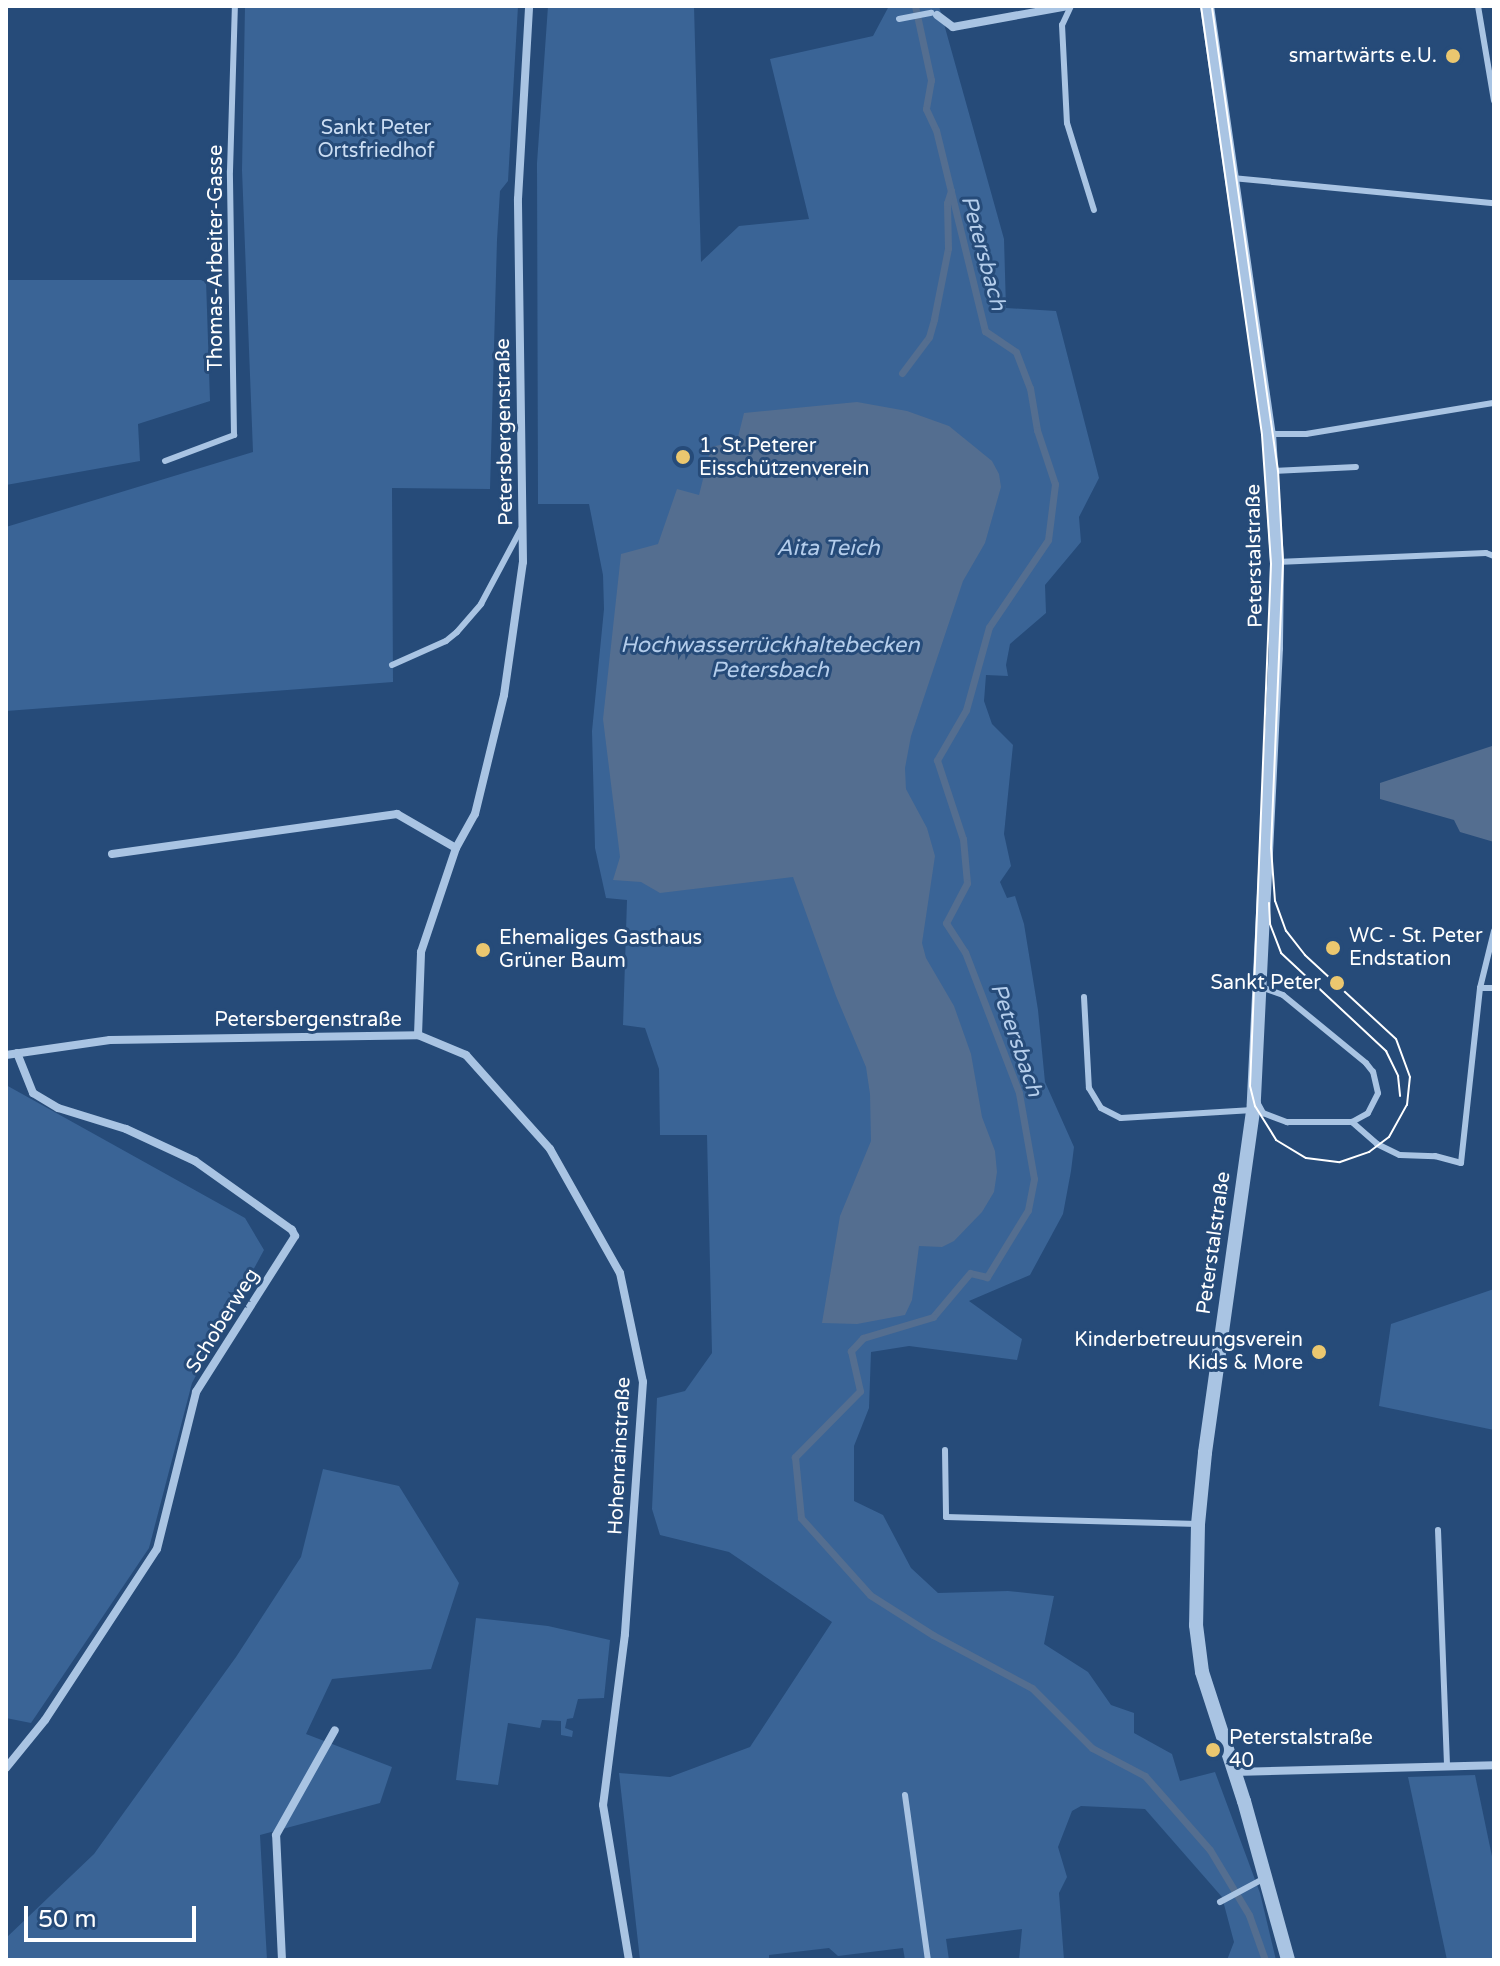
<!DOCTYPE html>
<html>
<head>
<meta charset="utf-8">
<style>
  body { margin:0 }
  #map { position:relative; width:1500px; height:1966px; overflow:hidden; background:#264b79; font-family:"Varela Round",sans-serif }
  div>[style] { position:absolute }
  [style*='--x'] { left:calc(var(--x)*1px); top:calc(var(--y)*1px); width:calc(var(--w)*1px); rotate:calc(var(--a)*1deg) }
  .green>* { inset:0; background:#3a6496 }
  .water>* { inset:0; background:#546e90 }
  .stream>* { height:7px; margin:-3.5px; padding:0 3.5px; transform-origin:3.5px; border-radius:3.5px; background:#546e90 }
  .service>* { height:6px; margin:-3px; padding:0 3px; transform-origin:3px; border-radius:3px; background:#a9c4e3 }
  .minor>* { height:8px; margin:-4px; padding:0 4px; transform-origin:4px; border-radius:4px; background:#a9c4e3 }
  .tertiary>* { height:14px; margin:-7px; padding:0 7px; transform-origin:7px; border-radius:7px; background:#a9c4e3 }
  .tram>* { height:2px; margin:-1px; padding:0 1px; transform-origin:1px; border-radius:1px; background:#fff }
  .dots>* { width:22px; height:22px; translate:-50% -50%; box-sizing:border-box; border:4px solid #264b79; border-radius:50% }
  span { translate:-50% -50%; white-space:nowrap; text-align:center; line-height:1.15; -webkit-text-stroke:6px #264b79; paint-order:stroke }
  .poi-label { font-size:20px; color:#fff }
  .right { translate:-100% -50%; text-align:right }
  .left { translate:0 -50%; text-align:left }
  .park-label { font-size:20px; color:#cbddf3 }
  .street-label { font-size:20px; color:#fff }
  .water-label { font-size:22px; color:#b4cdeb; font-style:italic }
  .frame { position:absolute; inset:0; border:8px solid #fff; pointer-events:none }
  .scale { position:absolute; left:24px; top:1906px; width:172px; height:36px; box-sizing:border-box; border:4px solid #fff; border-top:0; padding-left:10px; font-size:24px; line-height:28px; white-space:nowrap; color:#fff; -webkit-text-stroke:6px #264b79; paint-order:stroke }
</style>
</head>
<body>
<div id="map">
  <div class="green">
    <i style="clip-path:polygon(245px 6px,518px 6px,508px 181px,500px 191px,497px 240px,490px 489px,392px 488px,393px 682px,6px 711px,6px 527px,253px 452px,242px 170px)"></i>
    <i style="clip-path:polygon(548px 6px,694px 6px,701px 262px,739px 226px,809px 219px,770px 59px,873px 36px,889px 6px,939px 6px,1004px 239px,1006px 308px,1056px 311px,1099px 478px,1079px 517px,1081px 542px,1045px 585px,1046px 613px,1010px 644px,1006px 665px,1008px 676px,986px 675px,984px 701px,992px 724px,1013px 745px,1004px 834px,1011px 866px,1000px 882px,1007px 898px,1015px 896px,1024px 924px,1038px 1010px,1045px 1082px,1074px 1147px,1071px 1171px,1063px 1214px,1030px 1275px,969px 1301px,1022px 1339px,1017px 1360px,909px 1346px,871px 1352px,869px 1408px,854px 1446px,854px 1501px,883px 1515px,911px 1568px,938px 1593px,1008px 1591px,1054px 1596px,1044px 1644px,1088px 1672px,1111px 1705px,1134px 1713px,1134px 1733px,1172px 1754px,1180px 1781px,1215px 1772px,1260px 1893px,1276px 1960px,1227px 1960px,1234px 1942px,1222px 1897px,1145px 1809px,1081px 1806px,1072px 1811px,1058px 1847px,1067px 1877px,1059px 1893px,1064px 1960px,1019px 1960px,1022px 1929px,946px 1939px,949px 1960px,905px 1960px,903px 1948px,838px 1956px,829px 1948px,769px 1955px,769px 1960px,640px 1960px,619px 1773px,670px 1777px,750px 1747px,832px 1622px,729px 1552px,660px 1535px,652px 1509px,657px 1398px,685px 1391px,712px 1353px,707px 1135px,660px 1135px,659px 1069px,645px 1028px,623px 1025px,627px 900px,606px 898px,595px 848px,592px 731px,604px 609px,603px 575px,589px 504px,538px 504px,537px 163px)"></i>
    <i style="clip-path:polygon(6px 280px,206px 280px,210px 401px,138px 424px,140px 461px,6px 485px)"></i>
    <i style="clip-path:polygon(6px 1085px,245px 1218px,264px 1250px,192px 1383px,149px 1548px,31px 1723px,6px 1718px)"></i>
    <i style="clip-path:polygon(1494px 1289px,1494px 1430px,1379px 1406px,1391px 1324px)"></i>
    <i style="clip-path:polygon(323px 1469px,399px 1486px,459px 1583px,431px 1669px,332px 1679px,306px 1734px,392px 1767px,380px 1803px,260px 1835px,267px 1960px,6px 1960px,6px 1938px,94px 1854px,236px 1657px,301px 1557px)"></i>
    <i style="clip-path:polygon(476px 1618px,548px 1626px,610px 1640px,604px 1698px,578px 1699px,573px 1718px,567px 1719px,565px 1728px,573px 1731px,572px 1737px,561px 1735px,561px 1721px,542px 1720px,540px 1728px,508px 1723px,498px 1785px,456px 1780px)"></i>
    <i style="clip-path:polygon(1475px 1775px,1494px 1866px,1494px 1960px,1447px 1960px,1408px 1777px)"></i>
  </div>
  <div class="water">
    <i style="clip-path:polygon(857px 402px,907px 411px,949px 426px,992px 461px,999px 474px,1001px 487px,985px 543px,963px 581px,911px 736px,905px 768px,906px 789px,927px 828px,935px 856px,922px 943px,926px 958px,954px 1006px,971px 1054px,982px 1117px,995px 1151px,997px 1172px,994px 1192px,982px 1212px,954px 1241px,942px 1247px,919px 1246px,912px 1300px,905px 1315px,857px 1324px,822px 1323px,840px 1216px,871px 1141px,870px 1094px,866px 1067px,836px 996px,793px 877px,660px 893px,641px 882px,613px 880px,620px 857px,603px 719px,621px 554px,658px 544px,677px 489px,699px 495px,711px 447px,737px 441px,744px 413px)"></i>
    <i style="clip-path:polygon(1492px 746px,1494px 842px,1460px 832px,1454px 820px,1380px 799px,1380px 783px)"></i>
  </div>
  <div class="stream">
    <i style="--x:915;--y:6;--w:76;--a:77.8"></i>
    <i style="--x:931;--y:80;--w:29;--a:100"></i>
    <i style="--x:926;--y:109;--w:23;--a:65"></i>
    <i style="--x:936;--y:130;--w:207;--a:76.3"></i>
    <i style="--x:985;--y:331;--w:37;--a:34"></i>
    <i style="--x:1016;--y:352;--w:39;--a:69"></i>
    <i style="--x:1030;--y:388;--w:43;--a:80.5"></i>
    <i style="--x:1037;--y:430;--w:57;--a:71.6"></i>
    <i style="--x:1055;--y:484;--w:56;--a:97.1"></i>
    <i style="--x:1048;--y:540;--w:105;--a:124.1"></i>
    <i style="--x:989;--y:627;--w:86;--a:105.5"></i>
    <i style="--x:966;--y:710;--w:58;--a:120.1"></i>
    <i style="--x:937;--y:760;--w:83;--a:71.8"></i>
    <i style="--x:963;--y:839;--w:44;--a:84.8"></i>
    <i style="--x:967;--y:883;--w:45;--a:117.7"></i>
    <i style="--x:946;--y:923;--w:35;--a:57"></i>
    <i style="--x:965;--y:952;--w:151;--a:69"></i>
    <i style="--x:1019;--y:1093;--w:87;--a:80.1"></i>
    <i style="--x:1034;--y:1179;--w:32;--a:101"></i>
    <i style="--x:1028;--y:1210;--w:79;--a:121.5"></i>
    <i style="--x:987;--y:1277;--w:17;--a:-167"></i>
    <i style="--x:970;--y:1273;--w:57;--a:130.1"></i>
    <i style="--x:933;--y:1317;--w:73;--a:163.3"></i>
    <i style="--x:863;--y:1338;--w:18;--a:133"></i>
    <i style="--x:851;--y:1351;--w:41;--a:77.3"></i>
    <i style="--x:860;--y:1391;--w:93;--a:134.6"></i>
    <i style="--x:795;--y:1457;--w:61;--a:84.4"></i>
    <i style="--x:801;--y:1518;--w:103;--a:48.1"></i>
    <i style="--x:870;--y:1595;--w:75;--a:32.4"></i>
    <i style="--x:933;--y:1635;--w:112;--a:28.2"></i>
    <i style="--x:1032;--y:1688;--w:85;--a:45"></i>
    <i style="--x:1092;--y:1748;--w:60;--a:27.8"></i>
    <i style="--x:1145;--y:1776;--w:98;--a:48.7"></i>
    <i style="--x:1210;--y:1850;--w:76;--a:59"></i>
    <i style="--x:1249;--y:1915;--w:48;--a:70.4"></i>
    <i style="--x:902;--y:373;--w:45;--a:-53.1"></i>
    <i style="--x:929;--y:337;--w:19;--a:-74"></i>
    <i style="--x:934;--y:319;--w:72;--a:-78.8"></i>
    <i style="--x:948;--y:248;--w:45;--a:-91.3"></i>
    <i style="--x:947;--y:203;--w:13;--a:-72"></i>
  </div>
  <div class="service">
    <i style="--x:1071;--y:6;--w:21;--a:115"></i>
    <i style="--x:1062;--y:25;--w:98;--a:87.1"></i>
    <i style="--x:1067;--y:123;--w:91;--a:72.8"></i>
    <i style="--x:1478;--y:6;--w:96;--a:80.4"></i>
    <i style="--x:899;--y:19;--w:33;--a:-11"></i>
    <i style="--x:1232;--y:178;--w:263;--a:5.5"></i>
    <i style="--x:1269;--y:434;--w:37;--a:0"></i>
    <i style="--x:1306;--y:434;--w:191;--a:-9.4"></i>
    <i style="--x:165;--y:461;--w:74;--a:-20.6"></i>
    <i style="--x:234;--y:435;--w:264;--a:-90.9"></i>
    <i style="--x:230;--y:171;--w:165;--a:-88.3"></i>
    <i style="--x:1273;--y:471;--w:83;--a:-2.8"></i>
    <i style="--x:1277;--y:562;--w:209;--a:-2.5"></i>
    <i style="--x:1486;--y:553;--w:9;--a:21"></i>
    <i style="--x:392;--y:665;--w:59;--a:-24"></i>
    <i style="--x:446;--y:641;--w:14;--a:-39"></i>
    <i style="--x:457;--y:632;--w:37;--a:-49"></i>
    <i style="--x:481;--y:604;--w:85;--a:-61.9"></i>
    <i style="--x:1480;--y:988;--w:14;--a:0"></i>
    <i style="--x:1084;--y:997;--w:91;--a:86.9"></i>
    <i style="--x:1089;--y:1088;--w:23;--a:59"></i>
    <i style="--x:1101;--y:1108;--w:22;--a:27"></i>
    <i style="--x:1121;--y:1118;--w:132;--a:-3.5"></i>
    <i style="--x:1257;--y:1102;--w:13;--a:61"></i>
    <i style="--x:1263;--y:1113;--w:26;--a:21"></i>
    <i style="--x:1287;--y:1122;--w:65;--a:0"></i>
    <i style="--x:1352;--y:1122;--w:18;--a:-29"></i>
    <i style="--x:1368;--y:1113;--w:22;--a:-63"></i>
    <i style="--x:1378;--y:1093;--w:22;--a:-103"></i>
    <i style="--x:1373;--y:1072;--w:11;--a:-128"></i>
    <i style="--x:1366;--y:1063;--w:107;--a:-140.7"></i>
    <i style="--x:1283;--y:995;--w:23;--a:-160"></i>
    <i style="--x:1352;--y:1122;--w:33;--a:41"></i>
    <i style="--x:1377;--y:1144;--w:25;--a:26"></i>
    <i style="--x:1400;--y:1155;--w:35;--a:2"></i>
    <i style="--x:1435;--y:1156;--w:27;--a:15"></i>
    <i style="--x:1461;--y:1163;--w:176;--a:-83.8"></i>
    <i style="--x:1480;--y:988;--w:59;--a:-76.2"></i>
    <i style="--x:945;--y:1450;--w:67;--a:89.1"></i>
    <i style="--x:946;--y:1517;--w:252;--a:1.6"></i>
    <i style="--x:1438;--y:1530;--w:236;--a:87.8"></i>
    <i style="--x:905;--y:1795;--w:167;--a:82.1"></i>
    <i style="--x:1220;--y:1902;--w:51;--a:-28.1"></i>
  </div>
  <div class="minor">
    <i style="--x:937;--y:15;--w:20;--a:37"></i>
    <i style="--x:953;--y:27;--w:117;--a:-10.3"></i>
    <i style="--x:112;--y:854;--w:288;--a:-8"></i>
    <i style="--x:397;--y:814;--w:68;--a:30"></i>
    <i style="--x:418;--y:1035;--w:83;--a:-87.9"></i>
    <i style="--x:421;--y:952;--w:110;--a:-71.4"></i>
    <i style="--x:456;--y:848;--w:39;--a:-61"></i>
    <i style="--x:475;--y:814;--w:122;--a:-76.3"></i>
    <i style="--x:504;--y:695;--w:134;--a:-81.9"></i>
    <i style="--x:523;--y:562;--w:363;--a:-90.8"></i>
    <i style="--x:518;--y:199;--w:193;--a:-86.7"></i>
    <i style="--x:6;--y:1055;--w:105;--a:-8.2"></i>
    <i style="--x:110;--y:1040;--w:308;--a:-0.9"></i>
    <i style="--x:418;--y:1035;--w:52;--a:22.6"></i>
    <i style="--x:466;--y:1055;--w:126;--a:48.2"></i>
    <i style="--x:550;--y:1149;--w:142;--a:60.6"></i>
    <i style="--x:620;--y:1273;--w:111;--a:78.1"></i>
    <i style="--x:643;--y:1382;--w:253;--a:94.1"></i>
    <i style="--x:625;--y:1634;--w:172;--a:97.3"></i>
    <i style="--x:603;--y:1805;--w:157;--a:80.5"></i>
    <i style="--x:6;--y:1768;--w:62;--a:-50.9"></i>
    <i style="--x:45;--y:1720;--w:204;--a:-56.8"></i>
    <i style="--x:157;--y:1549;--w:162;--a:-76"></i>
    <i style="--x:196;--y:1392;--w:185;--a:-57.6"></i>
    <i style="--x:295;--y:1236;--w:7;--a:-117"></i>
    <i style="--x:292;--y:1230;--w:119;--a:-144.6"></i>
    <i style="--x:195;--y:1161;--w:76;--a:-155.1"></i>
    <i style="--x:126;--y:1129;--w:71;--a:-162.8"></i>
    <i style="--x:58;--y:1108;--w:29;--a:-149"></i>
    <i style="--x:33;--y:1093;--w:43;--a:-111.8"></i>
    <i style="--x:1234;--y:1772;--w:260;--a:-1.5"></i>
    <i style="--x:282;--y:1960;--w:125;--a:-92.7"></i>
    <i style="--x:276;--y:1835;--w:120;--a:-60.7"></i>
  </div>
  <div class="tertiary">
    <i style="--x:1207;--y:6;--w:432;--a:81.8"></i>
    <i style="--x:1269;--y:434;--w:128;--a:86.4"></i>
    <i style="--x:1277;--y:562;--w:86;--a:90.7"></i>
    <i style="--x:1276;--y:648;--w:457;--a:92.8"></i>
    <i style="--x:1254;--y:1104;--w:352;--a:98"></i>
    <i style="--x:1205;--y:1453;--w:71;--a:95.6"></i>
    <i style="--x:1198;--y:1524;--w:101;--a:91.1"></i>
    <i style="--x:1196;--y:1625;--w:47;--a:82.7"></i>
    <i style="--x:1202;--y:1672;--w:136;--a:72"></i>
    <i style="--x:1244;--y:1801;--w:165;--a:74.5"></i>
  </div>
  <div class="tram">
    <i style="--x:1201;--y:6;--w:433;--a:81.9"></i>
    <i style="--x:1262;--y:435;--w:129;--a:86"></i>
    <i style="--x:1271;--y:564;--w:522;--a:92.3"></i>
    <i style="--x:1250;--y:1086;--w:21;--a:76"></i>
    <i style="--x:1255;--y:1106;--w:40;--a:58"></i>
    <i style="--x:1276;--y:1140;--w:35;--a:31"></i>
    <i style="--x:1306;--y:1158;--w:34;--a:7"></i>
    <i style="--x:1340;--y:1162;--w:31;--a:-19"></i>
    <i style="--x:1369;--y:1152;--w:25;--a:-37"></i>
    <i style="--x:1389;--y:1137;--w:37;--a:-61"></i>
    <i style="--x:1407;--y:1105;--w:28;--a:-84"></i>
    <i style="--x:1410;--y:1077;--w:40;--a:-110.2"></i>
    <i style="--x:1396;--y:1039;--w:124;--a:-137.3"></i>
    <i style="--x:1305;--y:955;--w:31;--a:-128"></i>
    <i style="--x:1286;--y:931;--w:32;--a:-110"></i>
    <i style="--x:1275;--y:901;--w:53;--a:-94.3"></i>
    <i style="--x:1271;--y:848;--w:286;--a:-87.6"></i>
    <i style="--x:1283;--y:562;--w:91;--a:-93.1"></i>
    <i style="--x:1278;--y:471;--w:470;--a:-98.1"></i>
    <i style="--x:1269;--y:903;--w:21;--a:87"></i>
    <i style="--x:1270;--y:924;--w:31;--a:69"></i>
    <i style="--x:1281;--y:953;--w:144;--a:43"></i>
    <i style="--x:1386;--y:1051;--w:28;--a:64"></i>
    <i style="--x:1398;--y:1076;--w:20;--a:84"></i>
  </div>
  <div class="dots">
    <i style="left:1453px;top:56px;background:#ebc76f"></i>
    <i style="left:683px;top:457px;background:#ebc76f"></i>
    <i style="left:1333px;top:948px;background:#ebc76f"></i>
    <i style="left:483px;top:950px;background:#ebc76f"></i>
    <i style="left:1337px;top:983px;background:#ebc76f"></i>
    <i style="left:1319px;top:1352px;background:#ebc76f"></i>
    <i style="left:1213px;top:1750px;background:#ebc76f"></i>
  </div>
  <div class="poi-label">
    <span class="right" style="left:1437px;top:56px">smartwärts e.U.</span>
    <span class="left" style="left:699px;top:458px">1. St.Peterer<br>Eisschützenverein</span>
    <span class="left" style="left:1349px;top:948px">WC - St. Peter<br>Endstation</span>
    <span class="left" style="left:499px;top:950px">Ehemaliges Gasthaus<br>Grüner Baum</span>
    <span class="right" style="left:1321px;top:983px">Sankt Peter</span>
    <span class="right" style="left:1303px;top:1352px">Kinderbetreuungsverein<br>Kids &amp; More</span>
    <span class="left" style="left:1229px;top:1750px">Peterstalstraße<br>40</span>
  </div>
  <div class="park-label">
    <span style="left:376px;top:140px">Sankt Peter<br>Ortsfriedhof</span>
  </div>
  <div class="street-label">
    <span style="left:216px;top:258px;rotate:-90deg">Thomas-Arbeiter-Gasse</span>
    <span style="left:505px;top:432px;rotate:-91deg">Petersbergenstraße</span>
    <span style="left:1255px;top:556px;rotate:-91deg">Peterstalstraße</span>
    <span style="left:308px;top:1020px">Petersbergenstraße</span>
    <span style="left:1214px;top:1243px;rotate:-82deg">Peterstalstraße</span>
    <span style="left:223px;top:1321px;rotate:-58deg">Schoberweg</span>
    <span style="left:620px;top:1456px;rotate:-87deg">Hohenrainstraße</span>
  </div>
  <div class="water-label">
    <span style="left:983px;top:253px;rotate:75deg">Petersbach</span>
    <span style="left:828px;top:549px">Aita Teich</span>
    <span style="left:770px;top:658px">Hochwasserrückhaltebecken<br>Petersbach</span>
    <span style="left:1016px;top:1040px;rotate:71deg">Petersbach</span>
  </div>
  <div class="frame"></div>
  <div class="scale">50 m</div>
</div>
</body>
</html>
